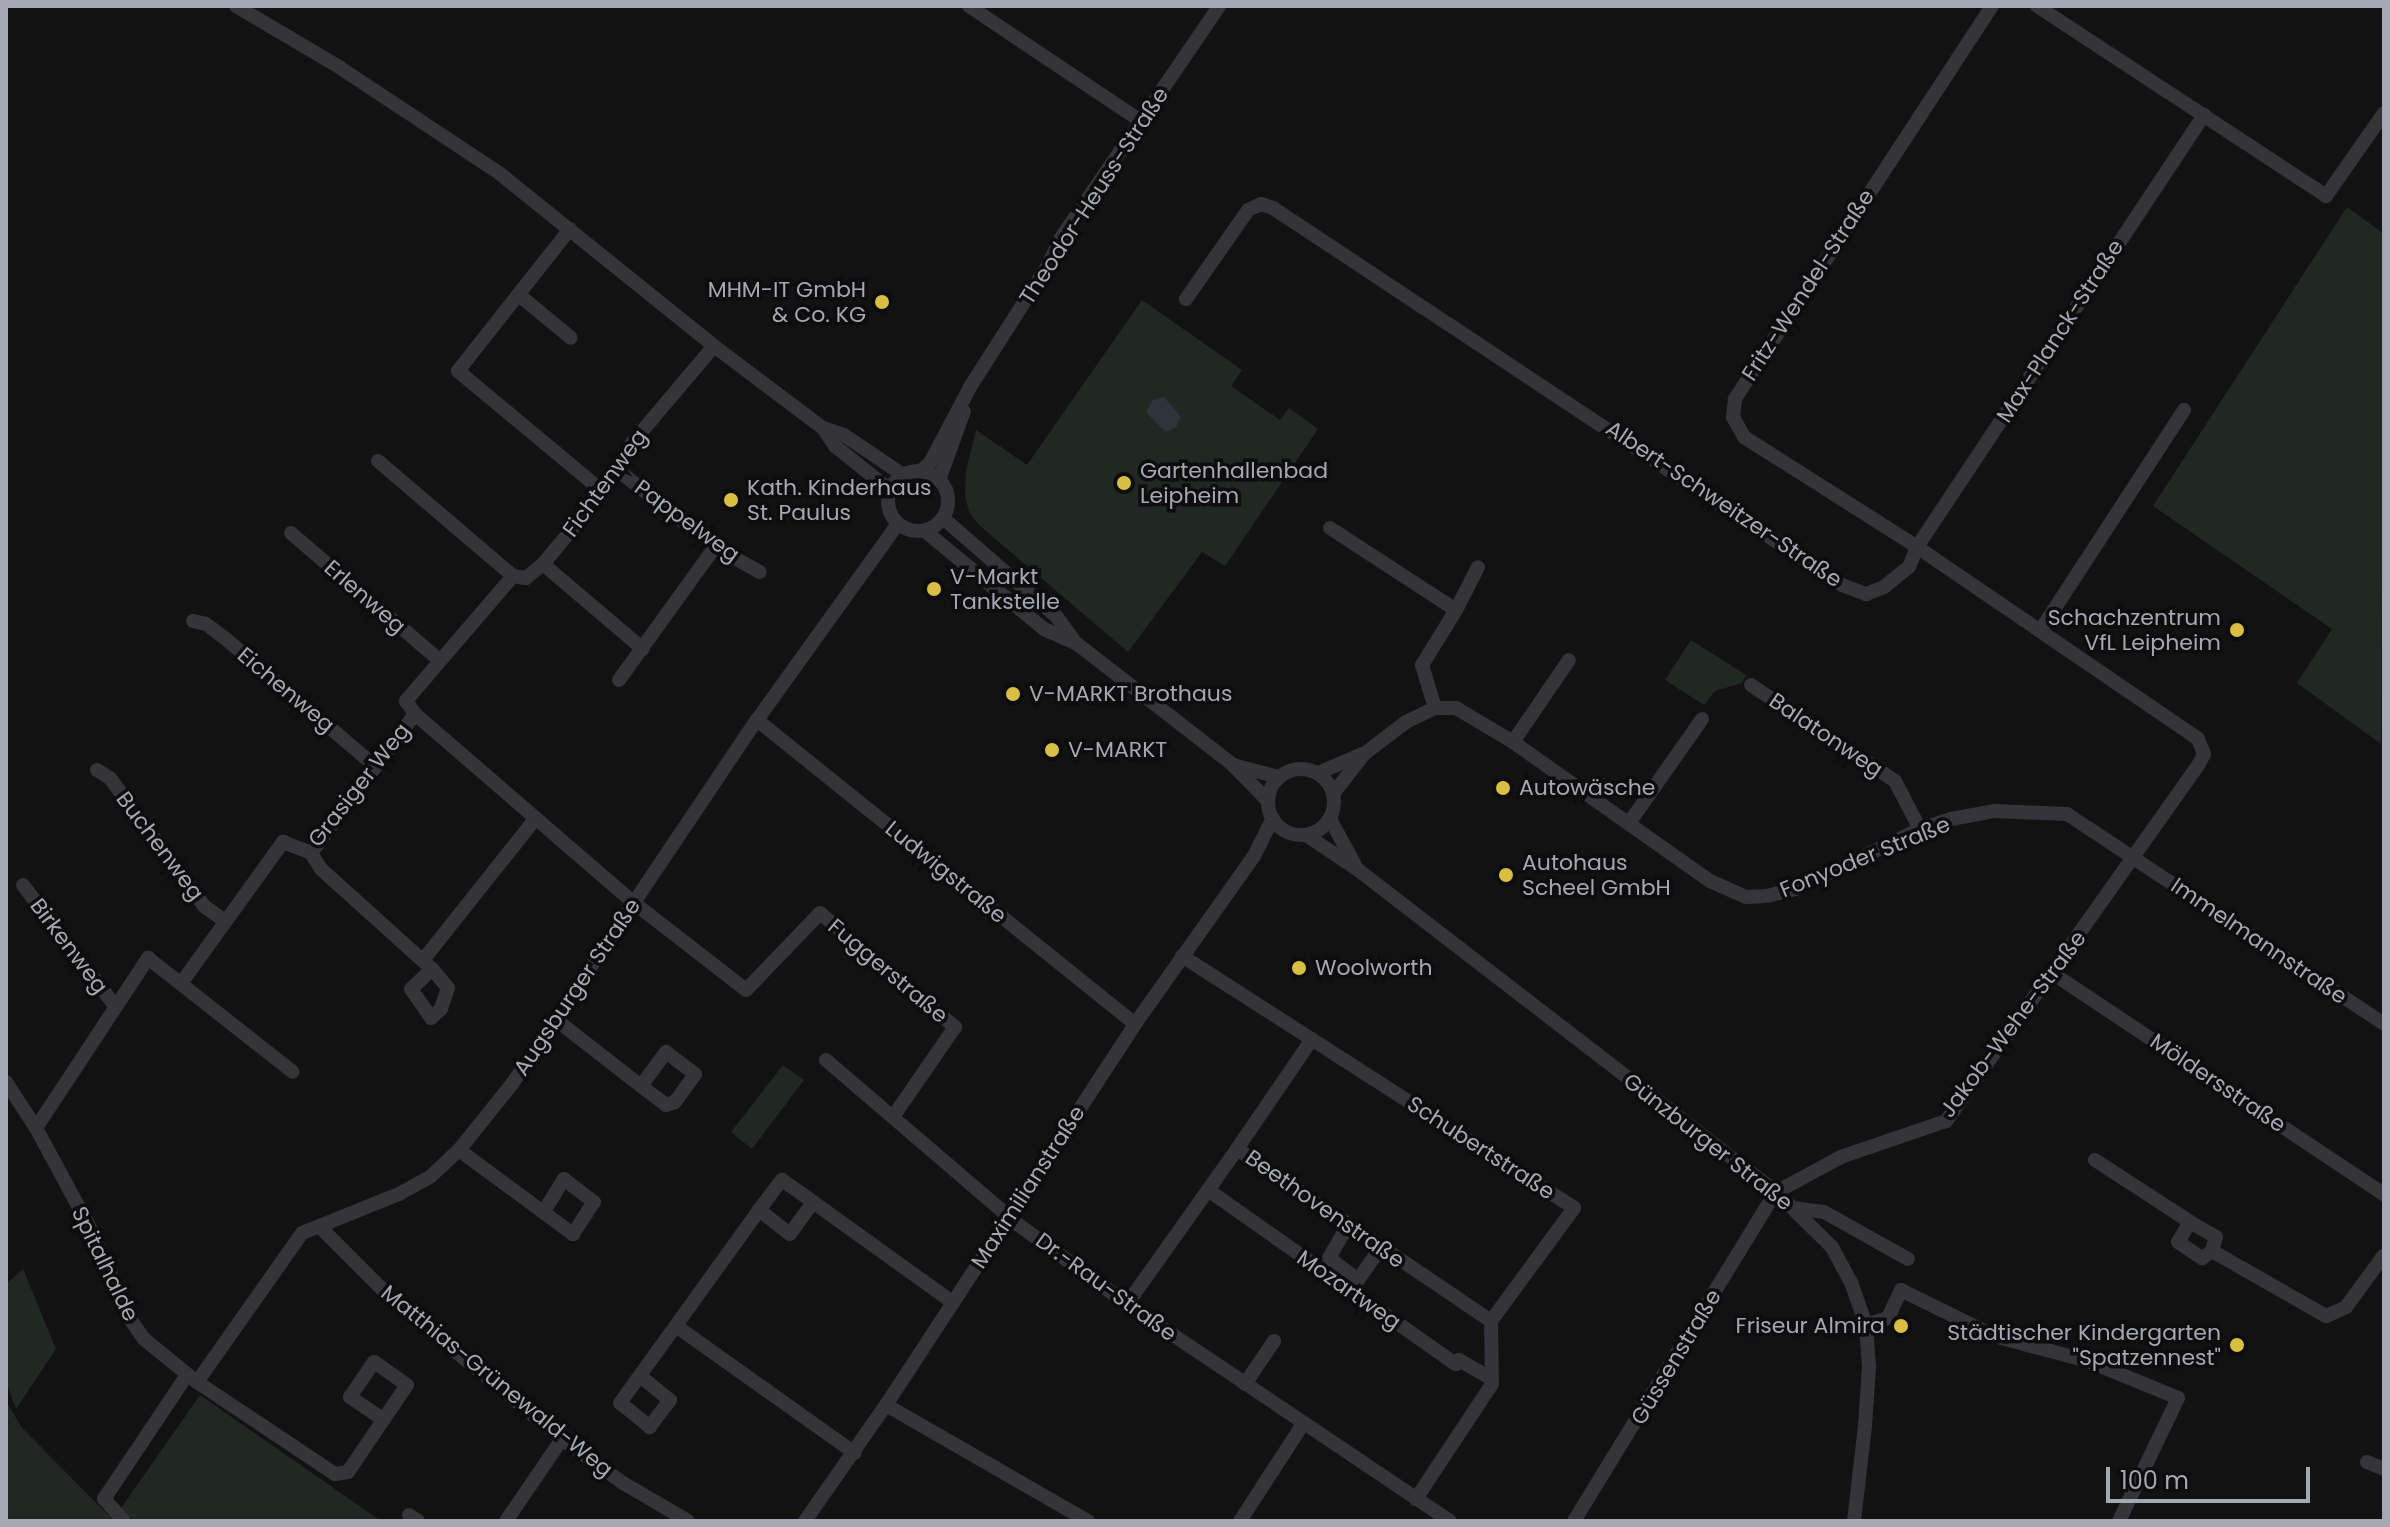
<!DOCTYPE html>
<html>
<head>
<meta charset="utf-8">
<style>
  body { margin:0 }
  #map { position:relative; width:2390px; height:1527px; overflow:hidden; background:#121213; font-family:Poppins,sans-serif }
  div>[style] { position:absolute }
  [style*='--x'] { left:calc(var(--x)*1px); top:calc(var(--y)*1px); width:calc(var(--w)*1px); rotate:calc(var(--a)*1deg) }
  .green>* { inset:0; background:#212722 }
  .water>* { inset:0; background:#2f343c }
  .minor>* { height:14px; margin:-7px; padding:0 7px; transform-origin:7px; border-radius:7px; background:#353539 }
  .minor>.ring { margin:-7px; padding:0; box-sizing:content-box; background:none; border:14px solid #353539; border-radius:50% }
  .dots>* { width:22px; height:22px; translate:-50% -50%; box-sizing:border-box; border:4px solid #0d0d0e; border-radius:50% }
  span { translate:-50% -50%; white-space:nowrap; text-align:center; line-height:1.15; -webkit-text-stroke:7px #0d0d0e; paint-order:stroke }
  .street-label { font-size:22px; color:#a5a7b2 }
  .poi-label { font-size:22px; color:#a5a7b2 }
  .right { translate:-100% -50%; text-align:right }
  .left { translate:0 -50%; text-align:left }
  .frame { position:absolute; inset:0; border:8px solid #a5a7b2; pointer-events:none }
  .scale { position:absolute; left:2106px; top:1467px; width:204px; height:36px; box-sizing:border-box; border:4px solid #a5a7b2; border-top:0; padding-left:10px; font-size:24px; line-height:28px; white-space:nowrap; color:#a5a7b2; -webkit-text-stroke:6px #0d0d0e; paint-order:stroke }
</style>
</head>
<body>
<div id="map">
  <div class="green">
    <i style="clip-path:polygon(2347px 207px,2384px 234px,2381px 744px,2297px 683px,2332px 629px,2153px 506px)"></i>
    <i style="clip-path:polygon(1142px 300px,1242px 370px,1231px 386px,1280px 420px,1289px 408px,1318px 429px,1225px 566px,1202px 552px,1128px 652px,979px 525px,969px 512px,965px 495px,966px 471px,976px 430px,1027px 465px)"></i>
    <i style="clip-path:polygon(1691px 640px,1746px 675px,1742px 683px,1715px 691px,1704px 705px,1665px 680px)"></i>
    <i style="clip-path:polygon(783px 1065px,804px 1080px,752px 1149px,731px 1132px)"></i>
    <i style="clip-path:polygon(23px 1269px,56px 1349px,16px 1409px,6px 1382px,6px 1284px)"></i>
    <i style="clip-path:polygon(200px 1395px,381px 1521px,134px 1521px,121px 1508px)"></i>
    <i style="clip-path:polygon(6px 1401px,22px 1428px,114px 1521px,6px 1521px)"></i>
  </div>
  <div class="water">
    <i style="clip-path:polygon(1164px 397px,1181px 417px,1176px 427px,1165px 432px,1146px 412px,1153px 400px)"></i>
  </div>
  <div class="minor">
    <i style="--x:236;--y:6;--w:120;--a:30.6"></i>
    <i style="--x:339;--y:67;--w:192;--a:33.5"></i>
    <i style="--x:499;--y:173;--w:276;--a:38.8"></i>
    <i style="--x:714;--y:346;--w:136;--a:37"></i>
    <i style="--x:823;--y:428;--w:22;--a:18"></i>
    <i style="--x:844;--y:435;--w:71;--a:34.1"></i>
    <i style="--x:969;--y:6;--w:208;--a:33.8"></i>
    <i style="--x:1992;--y:6;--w:470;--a:123.2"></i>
    <i style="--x:1735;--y:399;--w:18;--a:96"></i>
    <i style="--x:1733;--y:417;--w:23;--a:61"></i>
    <i style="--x:1744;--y:437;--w:205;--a:32.4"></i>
    <i style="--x:1917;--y:547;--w:519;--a:-56.4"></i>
    <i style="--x:2037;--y:6;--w:346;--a:33.3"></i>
    <i style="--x:2326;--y:196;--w:101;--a:-55.1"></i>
    <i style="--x:570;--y:229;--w:181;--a:128.3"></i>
    <i style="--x:458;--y:371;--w:189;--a:39.8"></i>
    <i style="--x:519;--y:295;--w:67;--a:39.6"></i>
    <i style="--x:1186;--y:299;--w:108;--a:-55.1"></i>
    <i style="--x:1248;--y:210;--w:14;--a:-25"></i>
    <i style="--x:1261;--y:204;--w:13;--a:18"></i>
    <i style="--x:1273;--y:208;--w:683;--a:33.53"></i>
    <i style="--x:1842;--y:585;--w:26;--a:21"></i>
    <i style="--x:1866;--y:594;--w:19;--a:-21"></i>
    <i style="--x:1884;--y:587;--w:32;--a:-39"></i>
    <i style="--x:1909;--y:567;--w:22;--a:-68"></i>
    <i style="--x:1917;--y:547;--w:340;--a:34.3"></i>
    <i style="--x:2198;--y:739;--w:16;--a:68"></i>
    <i style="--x:2204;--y:754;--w:11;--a:117"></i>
    <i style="--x:2199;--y:764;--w:438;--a:125.3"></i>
    <i style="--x:1946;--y:1121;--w:111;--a:161.1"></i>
    <i style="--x:1841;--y:1157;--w:74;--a:151.7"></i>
    <i style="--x:714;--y:346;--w:127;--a:130.2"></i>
    <i style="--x:632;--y:443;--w:57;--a:120.6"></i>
    <i style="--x:603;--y:492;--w:94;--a:129.8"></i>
    <i style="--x:543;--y:564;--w:22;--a:141"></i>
    <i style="--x:526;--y:578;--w:13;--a:-171"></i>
    <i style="--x:513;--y:576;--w:165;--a:130.6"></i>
    <i style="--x:406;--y:701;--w:16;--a:55"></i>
    <i style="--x:415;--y:714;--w:289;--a:40.8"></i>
    <i style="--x:634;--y:903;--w:142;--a:37.8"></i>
    <i style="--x:746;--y:990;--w:107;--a:-46.1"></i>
    <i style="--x:820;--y:913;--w:177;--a:40.2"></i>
    <i style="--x:955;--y:1027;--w:109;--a:124.6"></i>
    <i style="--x:823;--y:428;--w:22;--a:56"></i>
    <i style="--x:835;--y:446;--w:70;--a:38.7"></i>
    <i style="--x:378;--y:461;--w:177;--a:40.4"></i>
    <i style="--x:615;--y:468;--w:127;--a:38.3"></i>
    <i style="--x:715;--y:547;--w:51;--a:29.1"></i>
    <i class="ring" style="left:888px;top:471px;width:46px;height:46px"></i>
    <i style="--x:921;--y:471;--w:12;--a:-42"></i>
    <i style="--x:930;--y:463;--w:86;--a:-62.2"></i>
    <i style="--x:970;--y:387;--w:145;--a:-57.4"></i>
    <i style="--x:1048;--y:265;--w:30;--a:-64"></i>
    <i style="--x:1061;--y:238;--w:281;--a:-55.7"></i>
    <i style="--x:939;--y:480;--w:73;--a:-70.1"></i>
    <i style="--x:943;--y:518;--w:151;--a:41"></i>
    <i style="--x:1057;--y:617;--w:27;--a:54"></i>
    <i style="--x:1330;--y:528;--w:150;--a:33.1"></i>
    <i style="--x:925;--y:531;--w:154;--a:39.5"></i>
    <i style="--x:1044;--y:629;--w:35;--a:24"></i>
    <i style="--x:1076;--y:643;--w:197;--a:37.8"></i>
    <i style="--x:1232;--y:764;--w:52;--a:45.8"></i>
    <i style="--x:291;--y:533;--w:195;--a:40.6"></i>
    <i style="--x:543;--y:564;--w:131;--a:40.4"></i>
    <i style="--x:193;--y:621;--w:13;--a:13"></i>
    <i style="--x:206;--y:624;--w:26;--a:37"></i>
    <i style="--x:227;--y:640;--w:194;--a:40.4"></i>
    <i style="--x:2040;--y:631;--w:264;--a:-56.9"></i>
    <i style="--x:619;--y:680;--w:164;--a:-54.2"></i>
    <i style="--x:1751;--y:685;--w:173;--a:33.7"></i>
    <i style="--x:1895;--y:781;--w:54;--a:62.5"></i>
    <i style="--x:1435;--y:708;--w:45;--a:-106.8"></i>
    <i style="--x:1422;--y:665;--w:65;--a:-58.3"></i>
    <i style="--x:1456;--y:610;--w:48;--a:-62.9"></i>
    <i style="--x:757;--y:720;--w:485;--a:38.8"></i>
    <i style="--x:1513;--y:742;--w:99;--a:-55.7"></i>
    <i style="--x:1233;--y:765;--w:48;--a:14.6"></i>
    <i class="ring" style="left:1268px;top:769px;width:52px;height:52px"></i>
    <i style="--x:97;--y:770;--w:15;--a:32"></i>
    <i style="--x:110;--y:778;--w:159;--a:53.7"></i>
    <i style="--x:204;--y:906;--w:26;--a:36"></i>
    <i style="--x:1318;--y:773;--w:46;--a:-23.2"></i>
    <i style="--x:1333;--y:794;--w:51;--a:-52.2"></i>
    <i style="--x:1364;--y:754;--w:53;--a:-37.3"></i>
    <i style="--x:1406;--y:722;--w:32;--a:-26"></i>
    <i style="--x:1435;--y:708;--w:21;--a:0"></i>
    <i style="--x:1456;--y:708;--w:66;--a:30.8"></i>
    <i style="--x:1513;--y:742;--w:241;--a:35.2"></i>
    <i style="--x:1710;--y:881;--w:39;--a:24"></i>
    <i style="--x:1746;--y:897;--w:21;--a:-3"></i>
    <i style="--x:1767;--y:896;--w:30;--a:-14"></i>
    <i style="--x:1796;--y:889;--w:138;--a:-25.8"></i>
    <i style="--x:1920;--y:829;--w:33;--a:-18"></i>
    <i style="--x:1951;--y:819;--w:45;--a:-10.3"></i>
    <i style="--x:1995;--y:811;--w:72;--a:2.4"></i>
    <i style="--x:2067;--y:814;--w:380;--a:33.5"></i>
    <i style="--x:1330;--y:819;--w:52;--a:61.5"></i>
    <i style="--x:1629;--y:823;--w:127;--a:-54.9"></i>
    <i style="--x:1306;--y:835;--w:61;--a:33.7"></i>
    <i style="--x:1357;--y:869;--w:529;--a:37.63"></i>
    <i style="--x:1776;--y:1192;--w:78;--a:44.5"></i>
    <i style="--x:1832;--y:1247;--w:40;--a:62"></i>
    <i style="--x:1851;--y:1282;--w:46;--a:70.8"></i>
    <i style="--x:1866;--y:1325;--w:42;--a:85.9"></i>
    <i style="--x:1869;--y:1367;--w:59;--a:93.9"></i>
    <i style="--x:1865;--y:1426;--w:96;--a:96.6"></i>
    <i style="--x:311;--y:853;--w:19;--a:58"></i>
    <i style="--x:321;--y:869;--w:149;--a:42"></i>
    <i style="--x:432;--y:969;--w:29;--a:136"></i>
    <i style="--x:411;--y:989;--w:35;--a:55"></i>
    <i style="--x:431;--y:1018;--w:13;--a:-42"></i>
    <i style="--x:441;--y:1009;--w:22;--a:-72"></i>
    <i style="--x:448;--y:988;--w:25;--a:-130"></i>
    <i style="--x:311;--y:853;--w:174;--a:-53.2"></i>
    <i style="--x:23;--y:885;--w:153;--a:52.7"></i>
    <i style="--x:1182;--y:956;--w:466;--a:32.7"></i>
    <i style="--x:1574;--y:1208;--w:140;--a:126.3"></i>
    <i style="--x:1491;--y:1321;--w:63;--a:89.1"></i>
    <i style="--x:1492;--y:1384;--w:138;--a:123.5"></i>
    <i style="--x:423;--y:960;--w:181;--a:-51.5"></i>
    <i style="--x:2052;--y:973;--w:399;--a:33.7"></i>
    <i style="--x:182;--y:982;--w:173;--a:-54.2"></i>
    <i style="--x:283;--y:842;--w:30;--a:21"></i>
    <i style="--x:555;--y:1019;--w:109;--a:37.9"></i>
    <i style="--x:641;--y:1086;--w:31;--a:37"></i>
    <i style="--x:666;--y:1105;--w:9;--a:-18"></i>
    <i style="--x:675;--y:1102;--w:34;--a:-54"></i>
    <i style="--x:695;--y:1074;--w:36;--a:-143"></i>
    <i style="--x:666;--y:1052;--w:42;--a:126.3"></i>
    <i style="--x:826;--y:1060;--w:250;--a:40.6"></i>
    <i style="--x:1016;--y:1223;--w:137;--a:36.1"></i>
    <i style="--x:1127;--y:1304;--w:389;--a:33.9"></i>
    <i style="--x:6;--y:1082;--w:55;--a:56.9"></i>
    <i style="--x:36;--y:1128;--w:109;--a:61.6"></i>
    <i style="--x:88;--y:1224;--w:104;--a:66.1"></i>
    <i style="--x:130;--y:1319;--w:24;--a:55"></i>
    <i style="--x:144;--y:1339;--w:68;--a:39.1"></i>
    <i style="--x:197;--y:1382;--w:166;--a:33.7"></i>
    <i style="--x:335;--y:1474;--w:13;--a:-9"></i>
    <i style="--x:348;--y:1472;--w:105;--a:-55.9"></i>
    <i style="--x:407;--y:1385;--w:40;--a:-145.1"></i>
    <i style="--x:374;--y:1362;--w:42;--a:124.4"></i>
    <i style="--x:350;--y:1397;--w:40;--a:34"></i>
    <i style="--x:36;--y:1128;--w:204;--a:-56.6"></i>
    <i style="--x:148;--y:958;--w:184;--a:38.2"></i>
    <i style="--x:1237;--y:1149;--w:133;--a:-55.7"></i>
    <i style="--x:459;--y:1150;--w:142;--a:36.4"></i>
    <i style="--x:573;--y:1234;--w:38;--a:-57"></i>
    <i style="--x:594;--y:1202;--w:38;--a:-143"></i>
    <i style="--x:564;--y:1179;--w:39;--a:122"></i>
    <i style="--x:2095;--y:1160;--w:113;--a:33.1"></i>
    <i style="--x:2190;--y:1222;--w:23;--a:121"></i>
    <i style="--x:2178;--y:1242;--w:29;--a:34"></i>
    <i style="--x:2202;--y:1258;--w:12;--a:-35"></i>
    <i style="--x:2212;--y:1251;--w:131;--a:29.7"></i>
    <i style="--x:2326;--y:1316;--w:22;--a:-24"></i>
    <i style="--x:2346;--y:1307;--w:64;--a:-53.8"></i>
    <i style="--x:1208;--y:1190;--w:303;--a:35.1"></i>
    <i style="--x:1456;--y:1364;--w:5;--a:-53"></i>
    <i style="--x:1459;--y:1360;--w:38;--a:30"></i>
    <i style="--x:1794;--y:1208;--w:30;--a:8"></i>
    <i style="--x:1824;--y:1212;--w:96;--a:29.2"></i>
    <i style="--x:759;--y:1210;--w:38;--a:-53"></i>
    <i style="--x:782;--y:1180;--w:38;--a:35"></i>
    <i style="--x:2190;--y:1222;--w:30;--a:30"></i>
    <i style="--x:2216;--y:1237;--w:15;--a:106"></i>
    <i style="--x:1348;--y:1225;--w:38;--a:120"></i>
    <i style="--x:1329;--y:1258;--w:36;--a:37"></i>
    <i style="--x:1358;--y:1280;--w:39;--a:-55"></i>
    <i style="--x:319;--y:1226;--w:105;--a:45"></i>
    <i style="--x:393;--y:1300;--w:219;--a:39.4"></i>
    <i style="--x:562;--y:1439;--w:75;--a:35.8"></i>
    <i style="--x:623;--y:1483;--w:75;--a:30.3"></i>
    <i style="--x:1127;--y:1304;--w:190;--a:-54.6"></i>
    <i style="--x:1237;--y:1149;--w:307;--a:34.1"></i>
    <i style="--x:1866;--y:1325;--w:23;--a:-18"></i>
    <i style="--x:1888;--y:1318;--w:31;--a:-65"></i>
    <i style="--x:1901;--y:1290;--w:104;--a:26.3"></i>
    <i style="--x:1994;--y:1336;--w:97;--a:14.9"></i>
    <i style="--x:2088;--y:1361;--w:97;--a:22.3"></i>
    <i style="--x:2178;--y:1398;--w:136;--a:115.6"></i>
    <i style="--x:676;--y:1326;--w:219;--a:35.4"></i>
    <i style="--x:640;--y:1376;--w:38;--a:39"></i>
    <i style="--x:670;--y:1400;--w:34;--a:127"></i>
    <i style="--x:650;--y:1427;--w:38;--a:-141"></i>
    <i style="--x:620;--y:1403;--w:238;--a:-54.2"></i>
    <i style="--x:759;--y:1210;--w:39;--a:38"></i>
    <i style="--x:790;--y:1234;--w:39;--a:-54"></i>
    <i style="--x:813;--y:1202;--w:171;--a:35.7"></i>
    <i style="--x:197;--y:1382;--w:182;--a:-54.8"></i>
    <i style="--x:302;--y:1233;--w:105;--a:-21.9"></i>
    <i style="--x:399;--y:1194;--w:35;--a:-29"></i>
    <i style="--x:430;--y:1177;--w:40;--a:-43"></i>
    <i style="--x:459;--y:1150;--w:85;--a:-51.2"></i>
    <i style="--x:512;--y:1084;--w:439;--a:-56.1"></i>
    <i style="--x:757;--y:720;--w:241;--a:-54.3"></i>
    <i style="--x:1245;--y:1384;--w:52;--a:-56"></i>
    <i style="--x:886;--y:1405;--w:233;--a:29.9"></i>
    <i style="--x:2367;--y:1462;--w:18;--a:22"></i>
    <i style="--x:409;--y:1515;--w:11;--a:34"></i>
    <i style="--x:124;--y:1521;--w:30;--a:-132"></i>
    <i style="--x:104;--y:1499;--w:149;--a:-56.2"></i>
    <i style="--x:506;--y:1521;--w:99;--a:-55.7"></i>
    <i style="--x:805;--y:1521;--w:141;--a:-55.1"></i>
    <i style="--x:886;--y:1405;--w:455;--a:-56.8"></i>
    <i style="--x:1135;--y:1024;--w:206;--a:-54.7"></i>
    <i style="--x:1254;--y:856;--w:42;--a:-63.4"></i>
    <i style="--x:1240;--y:1521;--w:116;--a:-57"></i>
    <i style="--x:1574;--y:1521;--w:386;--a:-58.5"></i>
  </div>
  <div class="dots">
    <i style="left:882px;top:302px;background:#d9be44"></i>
    <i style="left:1124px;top:483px;background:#d9be44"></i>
    <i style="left:731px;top:500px;background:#d9be44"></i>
    <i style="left:934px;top:589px;background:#d9be44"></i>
    <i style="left:2237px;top:630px;background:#d9be44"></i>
    <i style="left:1013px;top:694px;background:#d9be44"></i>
    <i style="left:1052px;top:750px;background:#d9be44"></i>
    <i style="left:1503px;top:788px;background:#d9be44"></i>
    <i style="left:1506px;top:875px;background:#d9be44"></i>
    <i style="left:1299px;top:968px;background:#d9be44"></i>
    <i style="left:1901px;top:1326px;background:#d9be44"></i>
    <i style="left:2237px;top:1345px;background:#d9be44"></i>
  </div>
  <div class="street-label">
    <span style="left:1094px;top:196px;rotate:-57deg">Theodor-Heuss-Straße</span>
    <span style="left:1808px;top:285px;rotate:-57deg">Fritz-Wendel-Straße</span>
    <span style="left:2060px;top:331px;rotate:-57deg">Max-Planck-Straße</span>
    <span style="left:605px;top:483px;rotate:-54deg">Fichtenweg</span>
    <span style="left:1724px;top:504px;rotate:34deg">Albert-Schweitzer-Straße</span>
    <span style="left:687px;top:521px;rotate:36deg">Pappelweg</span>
    <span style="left:365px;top:597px;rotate:41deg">Erlenweg</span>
    <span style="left:286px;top:690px;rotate:40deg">Eichenweg</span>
    <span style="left:1826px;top:735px;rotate:34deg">Balatonweg</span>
    <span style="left:359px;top:785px;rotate:-52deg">Grasiger Weg</span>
    <span style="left:160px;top:846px;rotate:53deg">Buchenweg</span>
    <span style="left:1865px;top:857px;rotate:-22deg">Fonyoder Straße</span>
    <span style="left:946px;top:872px;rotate:39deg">Ludwigstraße</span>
    <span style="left:2259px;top:941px;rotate:34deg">Immelmannstraße</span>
    <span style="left:69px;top:946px;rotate:53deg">Birkenweg</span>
    <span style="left:888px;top:971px;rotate:40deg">Fuggerstraße</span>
    <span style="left:577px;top:987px;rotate:-56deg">Augsburger Straße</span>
    <span style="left:2013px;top:1024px;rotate:-53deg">Jakob-Wehe-Straße</span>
    <span style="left:2218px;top:1083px;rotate:34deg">Möldersstraße</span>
    <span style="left:1708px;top:1142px;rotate:38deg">Günzburger Straße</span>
    <span style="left:1481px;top:1148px;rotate:33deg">Schubertstraße</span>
    <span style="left:1028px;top:1187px;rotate:-57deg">Maximilianstraße</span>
    <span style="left:1325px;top:1209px;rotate:35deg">Beethovenstraße</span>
    <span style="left:105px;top:1264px;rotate:64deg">Spitalhalde</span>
    <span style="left:1106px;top:1287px;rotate:36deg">Dr.-Rau-Straße</span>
    <span style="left:1349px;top:1290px;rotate:35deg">Mozartweg</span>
    <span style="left:1676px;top:1357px;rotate:-59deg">Güssenstraße</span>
    <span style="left:497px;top:1381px;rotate:39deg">Matthias-Grünewald-Weg</span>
  </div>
  <div class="poi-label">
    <span class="right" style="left:866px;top:302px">MHM-IT GmbH<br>&amp; Co. KG</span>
    <span class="left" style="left:1140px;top:483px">Gartenhallenbad<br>Leipheim</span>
    <span class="left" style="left:747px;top:500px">Kath. Kinderhaus<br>St. Paulus</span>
    <span class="left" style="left:950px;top:589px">V-Markt<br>Tankstelle</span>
    <span class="right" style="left:2221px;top:630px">Schachzentrum<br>VfL Leipheim</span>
    <span class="left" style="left:1029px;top:694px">V-MARKT Brothaus</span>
    <span class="left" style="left:1068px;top:750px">V-MARKT</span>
    <span class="left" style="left:1519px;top:788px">Autowäsche</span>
    <span class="left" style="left:1522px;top:875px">Autohaus<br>Scheel GmbH</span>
    <span class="left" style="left:1315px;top:968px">Woolworth</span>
    <span class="right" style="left:1885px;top:1326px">Friseur Almira</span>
    <span class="right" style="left:2221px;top:1345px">Städtischer Kindergarten<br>"Spatzennest"</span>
  </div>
  <div class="frame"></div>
  <div class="scale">100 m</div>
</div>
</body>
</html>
